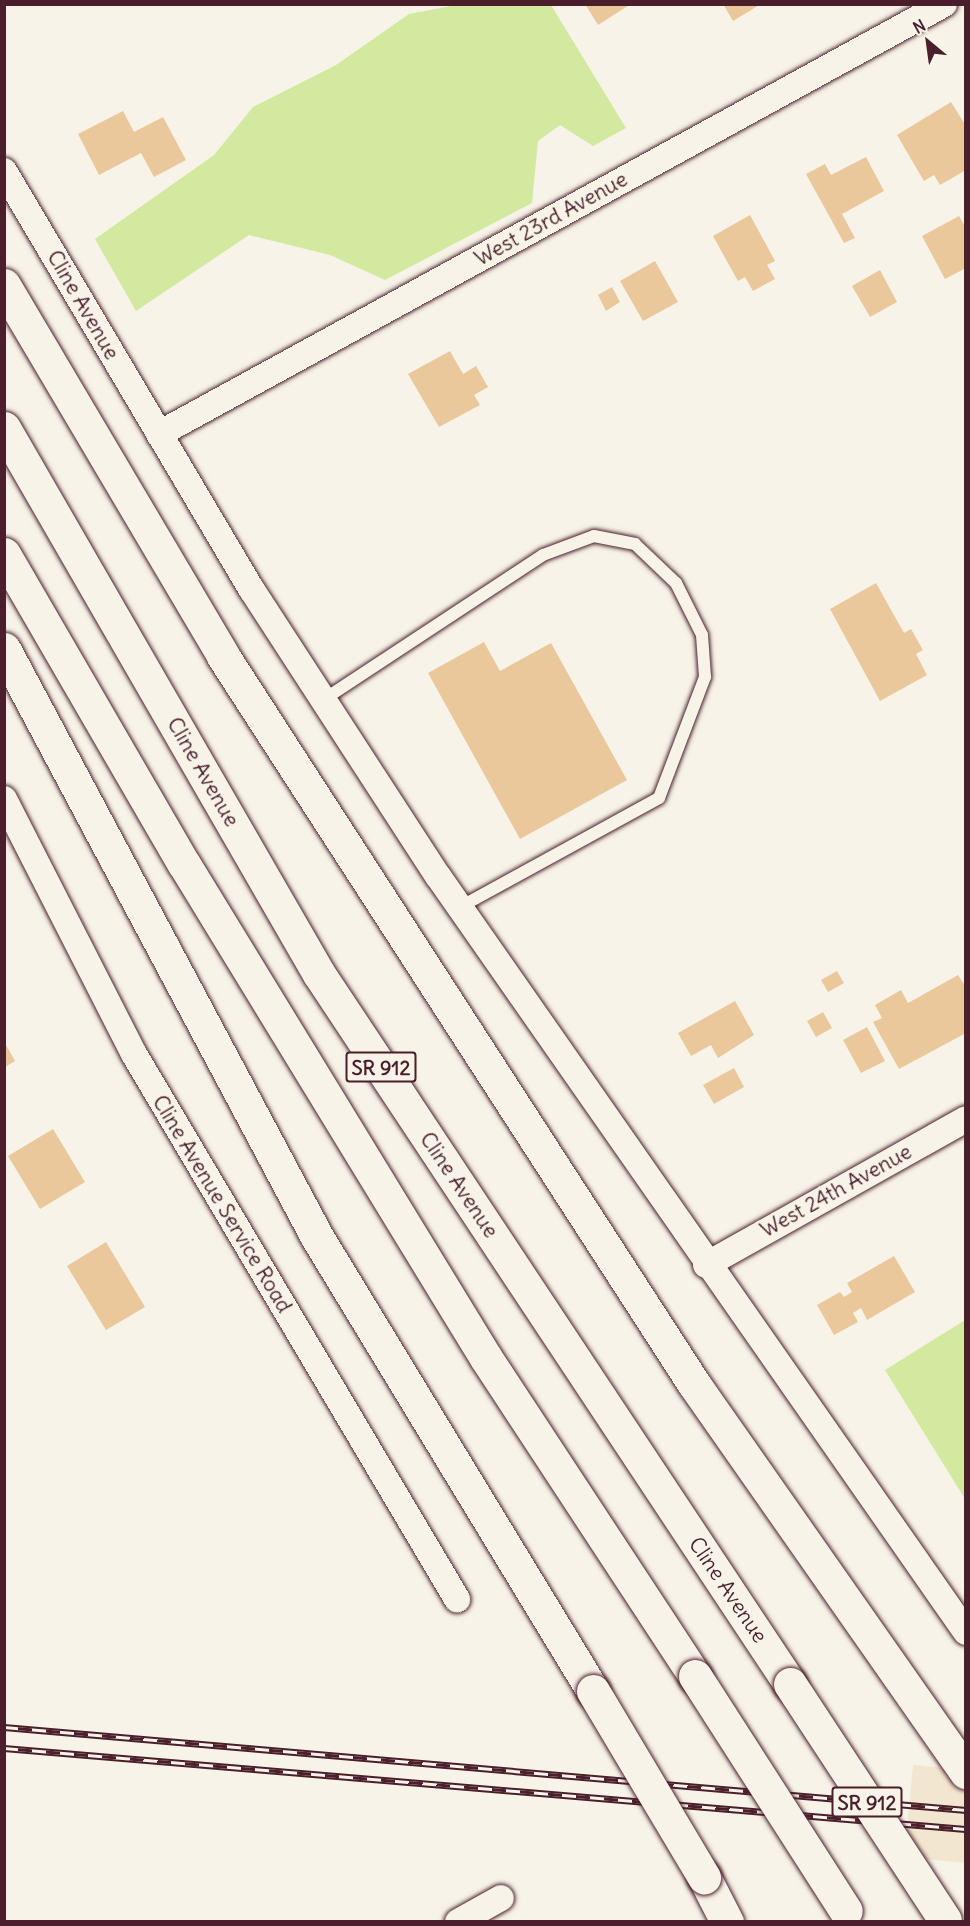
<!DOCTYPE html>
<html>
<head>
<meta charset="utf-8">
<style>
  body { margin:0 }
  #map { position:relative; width:970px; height:1926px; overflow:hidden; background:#f7f3e8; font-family:Delius,sans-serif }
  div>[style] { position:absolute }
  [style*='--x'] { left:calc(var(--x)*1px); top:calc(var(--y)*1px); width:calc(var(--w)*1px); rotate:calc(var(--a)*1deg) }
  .built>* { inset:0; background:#f3e6d1 }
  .green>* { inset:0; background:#d2e99f }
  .building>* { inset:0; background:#eac89b }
  .roads { filter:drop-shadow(0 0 2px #4a1f2b) drop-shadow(0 0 2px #4a1f2b) }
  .service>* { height:12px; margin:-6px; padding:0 6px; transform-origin:6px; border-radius:6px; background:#f7f3e8 }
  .minor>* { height:26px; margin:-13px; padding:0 13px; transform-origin:13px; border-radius:13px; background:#f7f3e8 }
  .motorway>* { height:33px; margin:-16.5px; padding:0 16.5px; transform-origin:16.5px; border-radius:16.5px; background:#f7f3e8 }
  .rail>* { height:7px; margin-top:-3.5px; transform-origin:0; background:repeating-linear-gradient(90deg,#f7f3e8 0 14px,#4a1f2b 0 28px); box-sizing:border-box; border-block:2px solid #4a1f2b }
  .bridges { filter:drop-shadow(0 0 2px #4a1f2b) drop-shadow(0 0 2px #4a1f2b) }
  .motorway-bridge>* { height:33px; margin:-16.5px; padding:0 16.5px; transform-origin:16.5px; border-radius:16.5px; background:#f7f3e8 }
  span { translate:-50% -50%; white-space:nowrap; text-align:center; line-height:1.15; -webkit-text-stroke:5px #f7f3e8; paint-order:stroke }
  .shield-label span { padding:2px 4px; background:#f7f3e8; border:2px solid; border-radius:4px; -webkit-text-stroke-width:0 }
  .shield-label { font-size:20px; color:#4a1f2b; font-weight:700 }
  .street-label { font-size:21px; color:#4a1f2b }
  .frame { position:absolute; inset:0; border:6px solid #4a1f2b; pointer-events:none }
  .north { position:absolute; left:898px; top:12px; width:60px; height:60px; -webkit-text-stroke:4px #f7f3e8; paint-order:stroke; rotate:331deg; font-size:16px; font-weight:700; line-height:24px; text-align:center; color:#4a1f2b }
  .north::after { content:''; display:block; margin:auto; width:21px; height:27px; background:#4a1f2b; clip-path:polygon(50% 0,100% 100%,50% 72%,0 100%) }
</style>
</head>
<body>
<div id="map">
  <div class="built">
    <i style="clip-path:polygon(913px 1765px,965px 1770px,965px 1863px,904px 1857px)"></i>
  </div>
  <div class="green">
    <i style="clip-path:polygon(461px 4px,551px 5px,626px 128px,593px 146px,560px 125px,538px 141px,532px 203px,385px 280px,330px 255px,249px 235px,136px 311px,95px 239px,214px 155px,253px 107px,336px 65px,409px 14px)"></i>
    <i style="clip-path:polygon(965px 1320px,965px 1499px,885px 1370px)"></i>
  </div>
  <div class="building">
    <i style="clip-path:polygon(585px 4px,631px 4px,598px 25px)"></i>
    <i style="clip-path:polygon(723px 4px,761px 4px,733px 21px)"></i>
    <i style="clip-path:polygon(951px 102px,966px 126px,966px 170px,940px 185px,934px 175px,924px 181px,897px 135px)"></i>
    <i style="clip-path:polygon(123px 111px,134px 132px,163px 117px,186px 160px,154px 177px,141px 153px,99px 175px,78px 134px)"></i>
    <i style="clip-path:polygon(866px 157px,884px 191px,842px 214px,855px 238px,844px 243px,806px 174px,825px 164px,831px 175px)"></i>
    <i style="clip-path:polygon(750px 215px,775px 261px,767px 265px,775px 279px,753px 291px,745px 277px,738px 281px,713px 236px)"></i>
    <i style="clip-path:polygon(959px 216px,966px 228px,966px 268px,945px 279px,922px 236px)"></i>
    <i style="clip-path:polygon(655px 261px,678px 302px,643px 321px,620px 281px)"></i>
    <i style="clip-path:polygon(880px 270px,897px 302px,870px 317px,852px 286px)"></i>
    <i style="clip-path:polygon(612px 287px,620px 302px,606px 311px,598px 295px)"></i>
    <i style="clip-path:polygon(450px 351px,463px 374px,476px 366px,488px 387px,474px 395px,480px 405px,439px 427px,408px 374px)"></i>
    <i style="clip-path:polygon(876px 583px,904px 633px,911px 629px,923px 650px,916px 654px,927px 675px,880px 701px,830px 609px)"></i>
    <i style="clip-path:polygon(484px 642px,500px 671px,551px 643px,627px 780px,520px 839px,428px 673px)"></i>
    <i style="clip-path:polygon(837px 971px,844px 983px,828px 992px,821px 980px)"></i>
    <i style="clip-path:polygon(958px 975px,966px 987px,966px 1033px,899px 1069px,873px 1022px,882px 1018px,875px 1005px,901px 990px,908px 1003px)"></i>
    <i style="clip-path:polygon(735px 1001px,754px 1035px,718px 1058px,711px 1045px,691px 1056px,678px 1033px)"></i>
    <i style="clip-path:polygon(823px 1012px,832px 1028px,816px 1037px,807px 1021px)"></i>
    <i style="clip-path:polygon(867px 1027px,885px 1061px,861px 1073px,843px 1040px)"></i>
    <i style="clip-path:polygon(5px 1043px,15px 1061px,5px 1067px)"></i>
    <i style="clip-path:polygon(734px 1068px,744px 1087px,714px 1104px,703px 1085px)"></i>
    <i style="clip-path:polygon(53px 1129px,85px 1182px,40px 1209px,8px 1156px)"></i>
    <i style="clip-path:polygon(106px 1242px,145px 1307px,106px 1330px,67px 1266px)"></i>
    <i style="clip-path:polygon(894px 1256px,915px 1292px,867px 1320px,861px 1308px,853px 1313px,858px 1322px,834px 1335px,817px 1305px,840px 1292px,844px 1297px,852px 1292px,847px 1283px)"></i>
  </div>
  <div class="roads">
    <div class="service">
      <i style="--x:323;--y:700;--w:263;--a:-33.4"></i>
      <i style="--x:543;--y:555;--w:54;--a:-20.4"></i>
      <i style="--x:594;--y:536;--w:42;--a:11"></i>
      <i style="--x:635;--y:544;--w:57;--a:43.6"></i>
      <i style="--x:676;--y:583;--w:58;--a:63.4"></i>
      <i style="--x:702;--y:635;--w:42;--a:85.9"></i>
      <i style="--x:705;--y:677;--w:129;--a:110.8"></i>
      <i style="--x:659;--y:798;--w:227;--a:151.3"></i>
    </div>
    <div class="minor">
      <i style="--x:4;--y:171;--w:487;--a:59.4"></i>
      <i style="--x:252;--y:590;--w:341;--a:57"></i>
      <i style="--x:438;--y:876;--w:922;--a:55.07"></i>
      <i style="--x:159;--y:434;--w:895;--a:-28.71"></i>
      <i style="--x:4;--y:799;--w:286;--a:63"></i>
      <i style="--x:134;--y:1054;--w:634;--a:59.35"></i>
      <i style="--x:706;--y:1265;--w:298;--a:-29.3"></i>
      <i style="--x:458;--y:1922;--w:49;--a:-29.2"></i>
    </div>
    <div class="motorway">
      <i style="--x:4;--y:285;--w:431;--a:59.4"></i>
      <i style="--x:223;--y:656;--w:867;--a:57.1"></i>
      <i style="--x:694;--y:1384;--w:474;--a:55"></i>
      <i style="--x:4;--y:428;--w:630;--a:60.02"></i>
      <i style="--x:319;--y:974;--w:852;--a:56.44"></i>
      <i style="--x:4;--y:554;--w:358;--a:59.9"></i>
      <i style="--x:184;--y:864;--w:579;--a:58.56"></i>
      <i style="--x:486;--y:1358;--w:381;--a:56.7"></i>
      <i style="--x:4;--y:649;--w:666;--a:61.97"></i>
      <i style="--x:317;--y:1237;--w:531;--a:58.7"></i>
      <i style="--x:704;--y:1877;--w:51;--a:62.9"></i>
    </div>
  </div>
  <div class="rail">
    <i style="--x:4;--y:1727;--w:966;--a:4.93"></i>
    <i style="--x:4;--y:1748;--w:965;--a:4.81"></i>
  </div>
  <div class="bridges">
    <div class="motorway-bridge">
      <i style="--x:695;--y:1676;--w:279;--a:57.3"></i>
      <i style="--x:790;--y:1684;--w:282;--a:56.7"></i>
      <i style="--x:593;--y:1691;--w:217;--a:59.2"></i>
    </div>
  </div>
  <div class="shield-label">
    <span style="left:381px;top:1067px">SR 912</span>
    <span style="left:867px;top:1802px">SR 912</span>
  </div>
  <div class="street-label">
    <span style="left:551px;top:219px;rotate:-29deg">West 23rd Avenue</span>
    <span style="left:83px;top:305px;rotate:60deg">Cline Avenue</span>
    <span style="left:203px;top:772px;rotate:60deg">Cline Avenue</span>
    <span style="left:459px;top:1185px;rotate:56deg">Cline Avenue</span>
    <span style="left:836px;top:1191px;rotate:-29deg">West 24th Avenue</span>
    <span style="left:222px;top:1204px;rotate:59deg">Cline Avenue Service Road</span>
    <span style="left:728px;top:1590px;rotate:56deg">Cline Avenue</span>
  </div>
  <div class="frame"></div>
  <div class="north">N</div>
</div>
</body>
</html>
